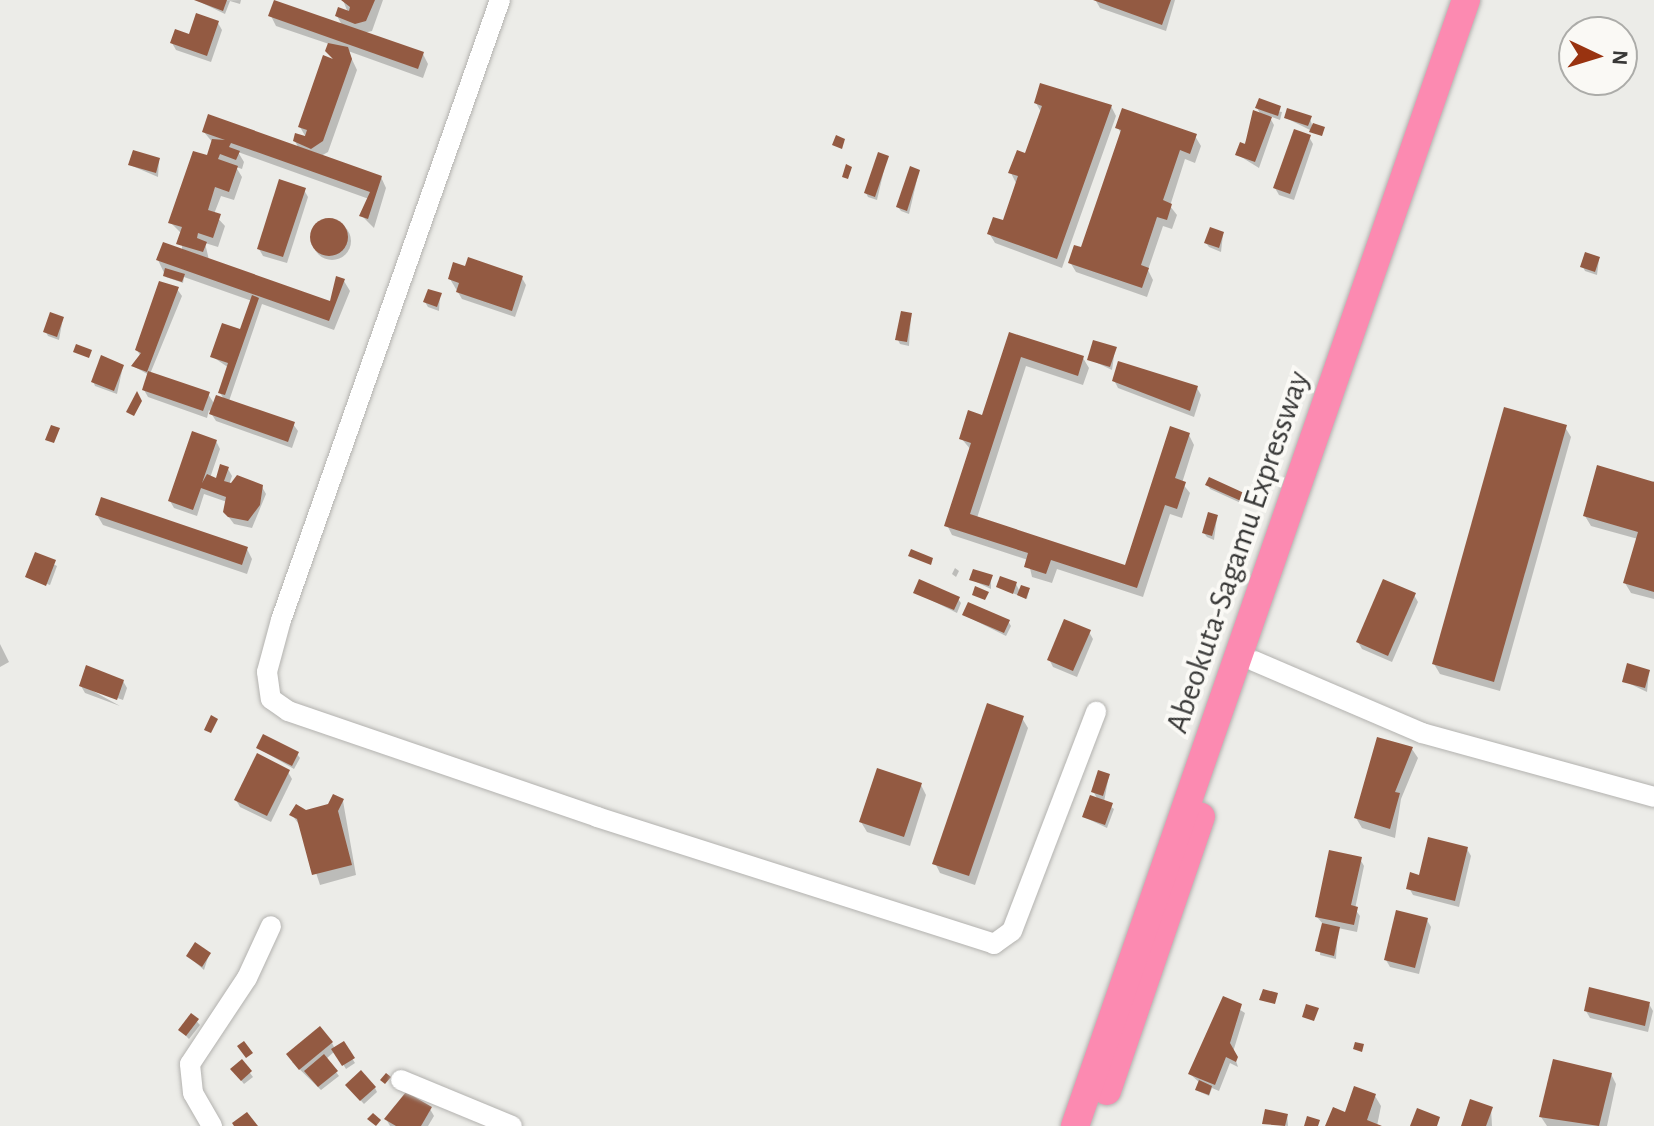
<!DOCTYPE html>
<html>
<head>
<meta charset="utf-8">
<style>
  body { margin:0 }
  #map { position:relative; width:1654px; height:1126px; overflow:hidden; background:#ecece8; font-family:"Alegreya Sans",sans-serif }
  div>[style] { position:absolute }
  [style*='--x'] { left:calc(var(--x)*1px); top:calc(var(--y)*1px); width:calc(var(--w)*1px); rotate:calc(var(--a)*1deg) }
  .shadow>* { inset:0; background:#0003 }
  .round { border-radius:50% }
  .building>* { inset:0; background:#935a42 }
  .roads { filter:drop-shadow(0 0 2px #b3b2af) drop-shadow(0 0 2px #b3b2af) }
  .minor>* { height:20px; margin:-10px; padding:0 10px; transform-origin:10px; border-radius:10px; background:#fff }
  .highway>* { height:28px; margin:-14px; padding:0 14px; transform-origin:14px; border-radius:14px; background:#fc8ab1 }
  span { translate:-50% -50%; white-space:nowrap; text-align:center; line-height:1.15; -webkit-text-stroke:8px #faf9f5; paint-order:stroke }
  .street-label { font-size:32px; color:#383837 }
  .north { position:absolute; left:1558px; top:16px; width:80px; height:80px; box-sizing:border-box; background:#faf9f5; border:2px solid #acaca9; border-radius:50%; rotate:94deg; font-size:22px; font-weight:700; line-height:32px; text-align:center; color:#383837 }
  .north::after { content:''; display:block; margin:auto; width:28px; height:36px; background:#993310; clip-path:polygon(50% 0,100% 100%,50% 72%,0 100%) }
</style>
</head>
<body>
<div id="map">
  <div class="shadow">
    <i style="clip-path:polygon(241px 0,240px 4px,230px 1px,225px 14px,198px 1px)"></i>
    <i style="clip-path:polygon(343px 0,383px 0,372px 31px,364px 33px,423px 54px,428px 64px,423px 78px,348px 51px,357px 70px,328px 152px,321px 156px,381px 177px,386px 188px,374px 228px,361px 215px,369px 199px,238px 152px,244px 162px,242px 169px,236px 167px,242px 177px,234px 200px,221px 196px,214px 214px,225px 226px,218px 247px,205px 243px,209px 260px,332px 303px,344px 281px,350px 291px,334px 330px,262px 304px,229px 401px,293px 424px,298px 431px,292px 448px,216px 421px,209px 410px,207px 418px,148px 397px,144px 390px,149px 375px,133px 366px,141px 357px,137px 350px,177px 289px,182px 296px,150px 374px,208px 394px,215px 405px,224px 399px,220px 393px,229px 368px,213px 357px,241px 332px,252px 301px,184px 277px,183px 283px,166px 277px,158px 260px,182px 251px,182px 234px,170px 222px,208px 158px,213px 143px,204px 132px,299px 149px,295px 141px,307px 139px,300px 127px,333px 61px,329px 44px,276px 26px,271px 16px,342px 25px,337px 16px,348px 13px)"></i>
    <i style="clip-path:polygon(1175px 0,1166px 31px,1100px 8px,1096px 1px)"></i>
    <i style="clip-path:polygon(218px 23px,222px 30px,211px 62px,176px 50px,172px 43px)"></i>
    <i style="clip-path:polygon(1036px 103px,1111px 106px,1116px 116px,1062px 268px,995px 243px,989px 233px,1004px 223px,1016px 183px,1011px 173px,1026px 156px,1041px 112px)"></i>
    <i style="clip-path:polygon(1257px 108px,1282px 112px,1280px 120px,1269px 116px,1274px 125px,1259px 168px,1238px 155px,1261px 115px)"></i>
    <i style="clip-path:polygon(1286px 118px,1310px 118px,1312px 125px,1323px 129px,1322px 136px)"></i>
    <i style="clip-path:polygon(1118px 128px,1195px 136px,1201px 146px,1195px 163px,1185px 159px,1170px 206px,1177px 215px,1172px 229px,1163px 226px,1148px 270px,1153px 280px,1147px 297px,1076px 272px,1070px 262px,1082px 250px,1122px 135px)"></i>
    <i style="clip-path:polygon(1309px 137px,1313px 144px,1294px 200px,1279px 195px,1275px 188px)"></i>
    <i style="clip-path:polygon(887px 157px,877px 200px,868px 197px,866px 193px)"></i>
    <i style="clip-path:polygon(159px 160px,158px 177px,130px 165px)"></i>
    <i style="clip-path:polygon(919px 171px,909px 214px,901px 211px,898px 207px)"></i>
    <i style="clip-path:polygon(304px 190px,308px 197px,287px 263px,263px 256px,259px 249px)"></i>
    <i class="round" style="left:313px;top:222px;width:38px;height:38px"></i>
    <i style="clip-path:polygon(1223px 234px,1221px 252px,1209px 247px,1206px 243px)"></i>
    <i style="clip-path:polygon(1599px 259px,1597px 275px,1585px 271px,1583px 267px)"></i>
    <i style="clip-path:polygon(522px 278px,526px 285px,515px 317px,462px 299px,450px 279px)"></i>
    <i style="clip-path:polygon(440px 295px,439px 311px,428px 307px,425px 302px)"></i>
    <i style="clip-path:polygon(911px 315px,909px 346px,900px 344px,898px 340px)"></i>
    <i style="clip-path:polygon(63px 318px,59px 340px,48px 336px,46px 332px)"></i>
    <i style="clip-path:polygon(1010px 334px,1083px 358px,1089px 368px,1083px 385px,1026px 366px,977px 518px,1126px 567px,1189px 435px,1194px 445px,1182px 483px,1190px 493px,1182px 518px,1170px 514px,1143px 597px,1057px 569px,1052px 583px,1032px 577px,1028px 560px,952px 535px,947px 525px,971px 450px,961px 438px,984px 417px)"></i>
    <i style="clip-path:polygon(1115px 349px,1112px 370px,1089px 359px)"></i>
    <i style="clip-path:polygon(123px 366px,117px 394px,95px 386px,93px 381px)"></i>
    <i style="clip-path:polygon(1114px 380px,1197px 388px,1201px 395px,1194px 417px,1118px 388px)"></i>
    <i style="clip-path:polygon(1565px 427px,1571px 437px,1500px 691px,1440px 674px,1434px 664px)"></i>
    <i style="clip-path:polygon(216px 441px,220px 449px,210px 478px,217px 480px,228px 469px,232px 476px,227px 491px,262px 487px,266px 494px,252px 528px,234px 524px,225px 512px,227px 502px,204px 494px,197px 516px,174px 508px,170px 501px)"></i>
    <i style="clip-path:polygon(1654px 481px,1654px 599px,1631px 593px,1625px 583px,1638px 539px,1591px 526px,1585px 516px)"></i>
    <i style="clip-path:polygon(1208px 485px,1243px 494px,1243px 504px,1210px 489px)"></i>
    <i style="clip-path:polygon(97px 515px,247px 549px,252px 559px,247px 574px,103px 525px)"></i>
    <i style="clip-path:polygon(1217px 517px,1214px 540px,1207px 537px,1204px 533px)"></i>
    <i style="clip-path:polygon(36px 555px,57px 566px,50px 585px,27px 577px)"></i>
    <i style="clip-path:polygon(955px 568px,959px 571px,956px 577px,952px 574px)"></i>
    <i style="clip-path:polygon(991px 576px,991px 589px,972px 580px)"></i>
    <i style="clip-path:polygon(1016px 584px,1020px 592px,1029px 590px,1027px 599px,998px 587px)"></i>
    <i style="clip-path:polygon(915px 592px,958px 599px,961px 603px,957px 613px)"></i>
    <i style="clip-path:polygon(1414px 595px,1418px 602px,1392px 662px,1362px 649px,1358px 642px)"></i>
    <i style="clip-path:polygon(964px 615px,1008px 621px,1011px 626px,1006px 636px)"></i>
    <i style="clip-path:polygon(1089px 632px,1093px 639px,1077px 677px,1053px 667px,1049px 659px)"></i>
    <i style="clip-path:polygon(0 644px,9px 662px,0 667px)"></i>
    <i style="clip-path:polygon(1649px 672px,1647px 692px,1624px 681px)"></i>
    <i style="clip-path:polygon(123px 681px,127px 688px,123px 700px,84px 686px,120px 706px,85px 693px,81px 686px)"></i>
    <i style="clip-path:polygon(1022px 718px,1028px 728px,975px 885px,940px 873px,935px 863px)"></i>
    <i style="clip-path:polygon(258px 748px,297px 754px,300px 758px,294px 769px)"></i>
    <i style="clip-path:polygon(1412px 749px,1418px 758px,1401px 799px,1395px 838px,1362px 828px,1356px 818px)"></i>
    <i style="clip-path:polygon(288px 772px,292px 779px,271px 822px,240px 807px,236px 800px)"></i>
    <i style="clip-path:polygon(1109px 775px,1104px 802px,1114px 809px,1107px 828px,1084px 817px,1098px 800px,1093px 791px)"></i>
    <i style="clip-path:polygon(921px 785px,926px 795px,910px 846px,867px 832px,861px 822px)"></i>
    <i style="clip-path:polygon(343px 801px,356px 875px,320px 885px,301px 827px,292px 815px)"></i>
    <i style="clip-path:polygon(1467px 849px,1471px 856px,1459px 907px,1413px 895px,1409px 888px,1420px 877px)"></i>
    <i style="clip-path:polygon(1360px 859px,1364px 866px,1355px 909px,1360px 916px,1357px 932px,1338px 928px,1336px 959px,1320px 955px,1323px 924px,1317px 917px)"></i>
    <i style="clip-path:polygon(1427px 920px,1431px 927px,1419px 974px,1390px 967px,1386px 960px)"></i>
    <i style="clip-path:polygon(209px 954px,204px 970px,188px 956px)"></i>
    <i style="clip-path:polygon(1223px 999px,1245px 1013px,1233px 1052px,1238px 1067px,1230px 1063px,1219px 1091px,1212px 1088px,1209px 1096px,1198px 1091px,1200px 1083px,1190px 1074px)"></i>
    <i style="clip-path:polygon(1649px 1004px,1653px 1011px,1648px 1032px,1590px 1018px,1586px 1011px)"></i>
    <i style="clip-path:polygon(191px 1015px,200px 1025px,189px 1039px,180px 1030px)"></i>
    <i style="clip-path:polygon(332px 1043px,335px 1049px,343px 1044px,355px 1063px,346px 1069px,335px 1051px,326px 1059px,339px 1076px,321px 1090px,292px 1062px)"></i>
    <i style="clip-path:polygon(235px 1073px,250px 1073px,253px 1077px,244px 1084px)"></i>
    <i style="clip-path:polygon(1611px 1074px,1616px 1084px,1607px 1126px,1547px 1126px,1541px 1117px)"></i>
    <i style="clip-path:polygon(375px 1088px,377px 1092px,364px 1104px,350px 1089px)"></i>
    <i style="clip-path:polygon(1375px 1096px,1381px 1106px,1377px 1126px,1328px 1126px)"></i>
    <i style="clip-path:polygon(1491px 1108px,1492px 1126px,1463px 1126px)"></i>
    <i style="clip-path:polygon(430px 1109px,434px 1116px,428px 1126px,390px 1126px,386px 1119px)"></i>
    <i style="clip-path:polygon(1287px 1115px,1288px 1126px,1265px 1123px)"></i>
  </div>
  <div class="building">
    <i style="clip-path:polygon(194px 0,227px 0,223px 11px)"></i>
    <i style="clip-path:polygon(274px 0,424px 52px,418px 69px,268px 16px)"></i>
    <i style="clip-path:polygon(341px 0,375px 0,366px 21px,355px 24px,335px 16px,338px 7px,349px 11px,350px 7px)"></i>
    <i style="clip-path:polygon(1093px 0,1171px 0,1162px 25px)"></i>
    <i style="clip-path:polygon(196px 13px,219px 21px,207px 56px,170px 43px,175px 29px,189px 34px)"></i>
    <i style="clip-path:polygon(328px 43px,348px 47px,352px 59px,323px 141px,311px 149px,293px 141px,295px 133px,305px 136px,307px 130px,298px 127px,323px 55px,333px 59px,325px 51px)"></i>
    <i style="clip-path:polygon(1040px 83px,1112px 105px,1057px 259px,987px 234px,993px 217px,1003px 220px,1018px 176px,1008px 173px,1017px 150px,1025px 153px,1042px 106px,1034px 103px)"></i>
    <i style="clip-path:polygon(1259px 98px,1281px 106px,1278px 116px,1255px 108px)"></i>
    <i style="clip-path:polygon(1122px 108px,1197px 134px,1190px 154px,1180px 150px,1163px 200px,1172px 204px,1167px 220px,1157px 217px,1141px 265px,1149px 268px,1142px 288px,1068px 263px,1074px 245px,1081px 247px,1121px 130px,1115px 128px)"></i>
    <i style="clip-path:polygon(1287px 108px,1312px 116px,1308px 126px,1284px 118px)"></i>
    <i style="clip-path:polygon(1253px 110px,1272px 117px,1255px 162px,1235px 155px,1240px 142px,1245px 144px)"></i>
    <i style="clip-path:polygon(208px 114px,382px 176px,368px 219px,359px 216px,370px 192px,231px 143px,229px 147px,240px 151px,236px 160px,220px 154px,218px 159px,238px 166px,229px 192px,215px 187px,208px 210px,221px 214px,213px 238px,198px 233px,197px 238px,207px 242px,203px 252px,176px 244px,182px 227px,168px 223px,193px 151px,207px 155px,212px 139px,225px 140px,202px 132px)"></i>
    <i style="clip-path:polygon(1313px 123px,1325px 127px,1322px 136px,1309px 132px)"></i>
    <i style="clip-path:polygon(1294px 129px,1311px 135px,1290px 194px,1273px 188px)"></i>
    <i style="clip-path:polygon(836px 135px,845px 139px,842px 149px,832px 145px)"></i>
    <i style="clip-path:polygon(133px 150px,160px 158px,156px 173px,128px 165px)"></i>
    <i style="clip-path:polygon(878px 152px,889px 156px,875px 197px,864px 193px)"></i>
    <i style="clip-path:polygon(846px 164px,852px 167px,848px 179px,842px 177px)"></i>
    <i style="clip-path:polygon(910px 166px,920px 170px,907px 211px,896px 207px)"></i>
    <i style="clip-path:polygon(279px 179px,306px 188px,283px 257px,257px 249px)"></i>
    <i class="round" style="left:310px;top:218px;width:38px;height:38px"></i>
    <i style="clip-path:polygon(1210px 227px,1224px 232px,1219px 248px,1204px 243px)"></i>
    <i style="clip-path:polygon(163px 242px,330px 301px,336px 276px,345px 279px,329px 321px,156px 260px)"></i>
    <i style="clip-path:polygon(1585px 252px,1600px 257px,1595px 272px,1580px 267px)"></i>
    <i style="clip-path:polygon(468px 257px,523px 276px,512px 311px,456px 292px,459px 283px,448px 279px,453px 262px,465px 266px)"></i>
    <i style="clip-path:polygon(165px 268px,185px 274px,182px 282px,163px 276px)"></i>
    <i style="clip-path:polygon(159px 281px,179px 287px,147px 372px,131px 366px,141px 353px,135px 350px)"></i>
    <i style="clip-path:polygon(428px 289px,442px 293px,437px 307px,423px 302px)"></i>
    <i style="clip-path:polygon(252px 295px,259px 298px,225px 395px,218px 393px,228px 363px,210px 357px,222px 323px,240px 329px)"></i>
    <i style="clip-path:polygon(901px 311px,912px 313px,907px 342px,895px 340px)"></i>
    <i style="clip-path:polygon(50px 312px,64px 317px,57px 337px,43px 332px)"></i>
    <i style="clip-path:polygon(1009px 332px,1084px 356px,1078px 376px,1021px 357px,970px 514px,1125px 565px,1170px 426px,1190px 433px,1175px 478px,1186px 482px,1177px 509px,1165px 505px,1137px 588px,1051px 560px,1046px 574px,1024px 567px,1028px 553px,944px 526px,971px 443px,959px 439px,968px 410px,982px 415px)"></i>
    <i style="clip-path:polygon(1093px 340px,1117px 347px,1110px 367px,1087px 360px)"></i>
    <i style="clip-path:polygon(76px 344px,92px 350px,89px 358px,73px 352px)"></i>
    <i style="clip-path:polygon(101px 355px,124px 365px,114px 391px,91px 382px)"></i>
    <i style="clip-path:polygon(1118px 361px,1198px 386px,1190px 411px,1112px 381px)"></i>
    <i style="clip-path:polygon(148px 371px,210px 392px,203px 411px,142px 390px)"></i>
    <i style="clip-path:polygon(137px 391px,142px 401px,134px 416px,126px 412px)"></i>
    <i style="clip-path:polygon(216px 395px,295px 422px,288px 442px,209px 414px)"></i>
    <i style="clip-path:polygon(1504px 407px,1567px 425px,1494px 682px,1432px 664px)"></i>
    <i style="clip-path:polygon(51px 425px,60px 428px,54px 443px,45px 440px)"></i>
    <i style="clip-path:polygon(192px 431px,217px 440px,202px 483px,207px 474px,216px 478px,220px 464px,229px 467px,224px 481px,231px 483px,237px 475px,263px 485px,260px 505px,248px 521px,228px 517px,223px 512px,226px 497px,201px 488px,193px 510px,168px 501px)"></i>
    <i style="clip-path:polygon(1597px 465px,1654px 482px,1654px 592px,1623px 583px,1638px 532px,1583px 516px)"></i>
    <i style="clip-path:polygon(1209px 477px,1244px 493px,1241px 501px,1205px 485px)"></i>
    <i style="clip-path:polygon(101px 497px,248px 547px,242px 565px,95px 515px)"></i>
    <i style="clip-path:polygon(1208px 512px,1218px 515px,1212px 536px,1202px 533px)"></i>
    <i style="clip-path:polygon(911px 549px,933px 558px,931px 565px,908px 556px)"></i>
    <i style="clip-path:polygon(35px 552px,56px 560px,46px 586px,25px 577px)"></i>
    <i style="clip-path:polygon(973px 569px,993px 575px,989px 586px,969px 580px)"></i>
    <i style="clip-path:polygon(1000px 576px,1017px 582px,1013px 594px,996px 587px)"></i>
    <i style="clip-path:polygon(919px 579px,960px 597px,954px 610px,913px 593px)"></i>
    <i style="clip-path:polygon(1383px 579px,1416px 593px,1388px 656px,1356px 642px)"></i>
    <i style="clip-path:polygon(1021px 585px,1030px 588px,1026px 599px,1017px 595px)"></i>
    <i style="clip-path:polygon(975px 586px,989px 592px,985px 600px,972px 595px)"></i>
    <i style="clip-path:polygon(968px 602px,1010px 620px,1004px 633px,962px 615px)"></i>
    <i style="clip-path:polygon(1064px 619px,1091px 630px,1073px 671px,1047px 660px)"></i>
    <i style="clip-path:polygon(1627px 663px,1650px 670px,1645px 688px,1622px 682px)"></i>
    <i style="clip-path:polygon(86px 665px,124px 680px,117px 700px,79px 686px)"></i>
    <i style="clip-path:polygon(987px 703px,1024px 716px,969px 876px,932px 864px)"></i>
    <i style="clip-path:polygon(211px 715px,218px 719px,211px 733px,204px 730px)"></i>
    <i style="clip-path:polygon(263px 734px,299px 752px,292px 766px,256px 748px)"></i>
    <i style="clip-path:polygon(1377px 737px,1413px 747px,1395px 792px,1400px 793px,1390px 829px,1354px 818px)"></i>
    <i style="clip-path:polygon(257px 753px,290px 770px,267px 816px,234px 800px)"></i>
    <i style="clip-path:polygon(877px 768px,922px 783px,904px 837px,859px 822px)"></i>
    <i style="clip-path:polygon(1098px 770px,1110px 774px,1103px 796px,1091px 792px)"></i>
    <i style="clip-path:polygon(333px 794px,344px 799px,338px 811px,352px 865px,312px 875px,297px 819px,289px 815px,296px 804px,306px 810px,328px 804px)"></i>
    <i style="clip-path:polygon(1090px 795px,1113px 803px,1105px 825px,1082px 817px)"></i>
    <i style="clip-path:polygon(1428px 837px,1468px 847px,1455px 901px,1406px 889px,1410px 872px,1419px 875px)"></i>
    <i style="clip-path:polygon(1329px 850px,1362px 857px,1351px 905px,1358px 907px,1354px 925px,1315px 917px)"></i>
    <i style="clip-path:polygon(1396px 910px,1428px 918px,1415px 968px,1384px 960px)"></i>
    <i style="clip-path:polygon(1322px 923px,1340px 927px,1334px 956px,1315px 951px)"></i>
    <i style="clip-path:polygon(195px 942px,211px 953px,202px 967px,186px 956px)"></i>
    <i style="clip-path:polygon(1589px 987px,1650px 1002px,1645px 1026px,1584px 1011px)"></i>
    <i style="clip-path:polygon(1263px 989px,1278px 993px,1275px 1004px,1259px 1000px)"></i>
    <i style="clip-path:polygon(1223px 996px,1242px 1004px,1230px 1043px,1238px 1057px,1236px 1062px,1226px 1057px,1215px 1085px,1188px 1074px)"></i>
    <i style="clip-path:polygon(1306px 1004px,1319px 1008px,1314px 1021px,1302px 1017px)"></i>
    <i style="clip-path:polygon(191px 1013px,199px 1019px,186px 1036px,178px 1030px)"></i>
    <i style="clip-path:polygon(320px 1026px,333px 1042px,299px 1070px,286px 1054px)"></i>
    <i style="clip-path:polygon(244px 1041px,253px 1053px,246px 1058px,237px 1046px)"></i>
    <i style="clip-path:polygon(344px 1041px,355px 1058px,342px 1066px,331px 1049px)"></i>
    <i style="clip-path:polygon(1355px 1042px,1364px 1044px,1362px 1052px,1353px 1049px)"></i>
    <i style="clip-path:polygon(324px 1054px,338px 1071px,318px 1087px,304px 1071px)"></i>
    <i style="clip-path:polygon(242px 1059px,252px 1071px,241px 1081px,230px 1069px)"></i>
    <i style="clip-path:polygon(1553px 1059px,1612px 1073px,1599px 1126px,1539px 1117px)"></i>
    <i style="clip-path:polygon(361px 1070px,376px 1087px,360px 1101px,345px 1085px)"></i>
    <i style="clip-path:polygon(386px 1073px,391px 1077px,385px 1084px,380px 1080px)"></i>
    <i style="clip-path:polygon(1199px 1080px,1212px 1086px,1209px 1095px,1195px 1090px)"></i>
    <i style="clip-path:polygon(1354px 1086px,1376px 1094px,1367px 1120px,1382px 1126px,1325px 1126px,1333px 1107px,1345px 1112px)"></i>
    <i style="clip-path:polygon(406px 1092px,432px 1107px,421px 1126px,396px 1126px,384px 1119px)"></i>
    <i style="clip-path:polygon(1470px 1099px,1493px 1107px,1486px 1126px,1461px 1126px)"></i>
    <i style="clip-path:polygon(1417px 1108px,1440px 1117px,1437px 1126px,1410px 1126px)"></i>
    <i style="clip-path:polygon(1265px 1109px,1288px 1114px,1285px 1126px,1262px 1124px)"></i>
    <i style="clip-path:polygon(247px 1112px,258px 1126px,234px 1126px,232px 1123px)"></i>
    <i style="clip-path:polygon(373px 1113px,381px 1120px,376px 1126px,367px 1119px)"></i>
    <i style="clip-path:polygon(1307px 1116px,1320px 1120px,1318px 1126px,1304px 1126px)"></i>
  </div>
  <div class="roads">
    <div class="minor">
      <i style="--x:500;--y:0;--w:658;--a:109.45"></i>
      <i style="--x:281;--y:620;--w:54;--a:105.1"></i>
      <i style="--x:267;--y:672;--w:27;--a:82"></i>
      <i style="--x:271;--y:699;--w:21;--a:35"></i>
      <i style="--x:288;--y:711;--w:327;--a:18.9"></i>
      <i style="--x:597;--y:817;--w:417;--a:17.7"></i>
      <i style="--x:994;--y:944;--w:22;--a:-36"></i>
      <i style="--x:1012;--y:931;--w:235;--a:-69"></i>
      <i style="--x:1254;--y:661;--w:183;--a:23.2"></i>
      <i style="--x:1422;--y:733;--w:241;--a:15.4"></i>
      <i style="--x:401;--y:1080;--w:120;--a:22.5"></i>
      <i style="--x:212;--y:1126;--w:38;--a:-120"></i>
      <i style="--x:193;--y:1093;--w:29;--a:-96"></i>
      <i style="--x:190;--y:1064;--w:103;--a:-56.5"></i>
      <i style="--x:247;--y:978;--w:57;--a:-65.2"></i>
    </div>
    <div class="highway">
      <i style="--x:1107;--y:1091;--w:290;--a:-71.1"></i>
      <i style="--x:1075;--y:1126;--w:1192;--a:-70.85"></i>
    </div>
  </div>
  <div class="street-label">
    <span style="left:1238px;top:552px;rotate:-71deg">Abeokuta-Sagamu Expressway</span>
  </div>
  <div class="north">N</div>
</div>
</body>
</html>
